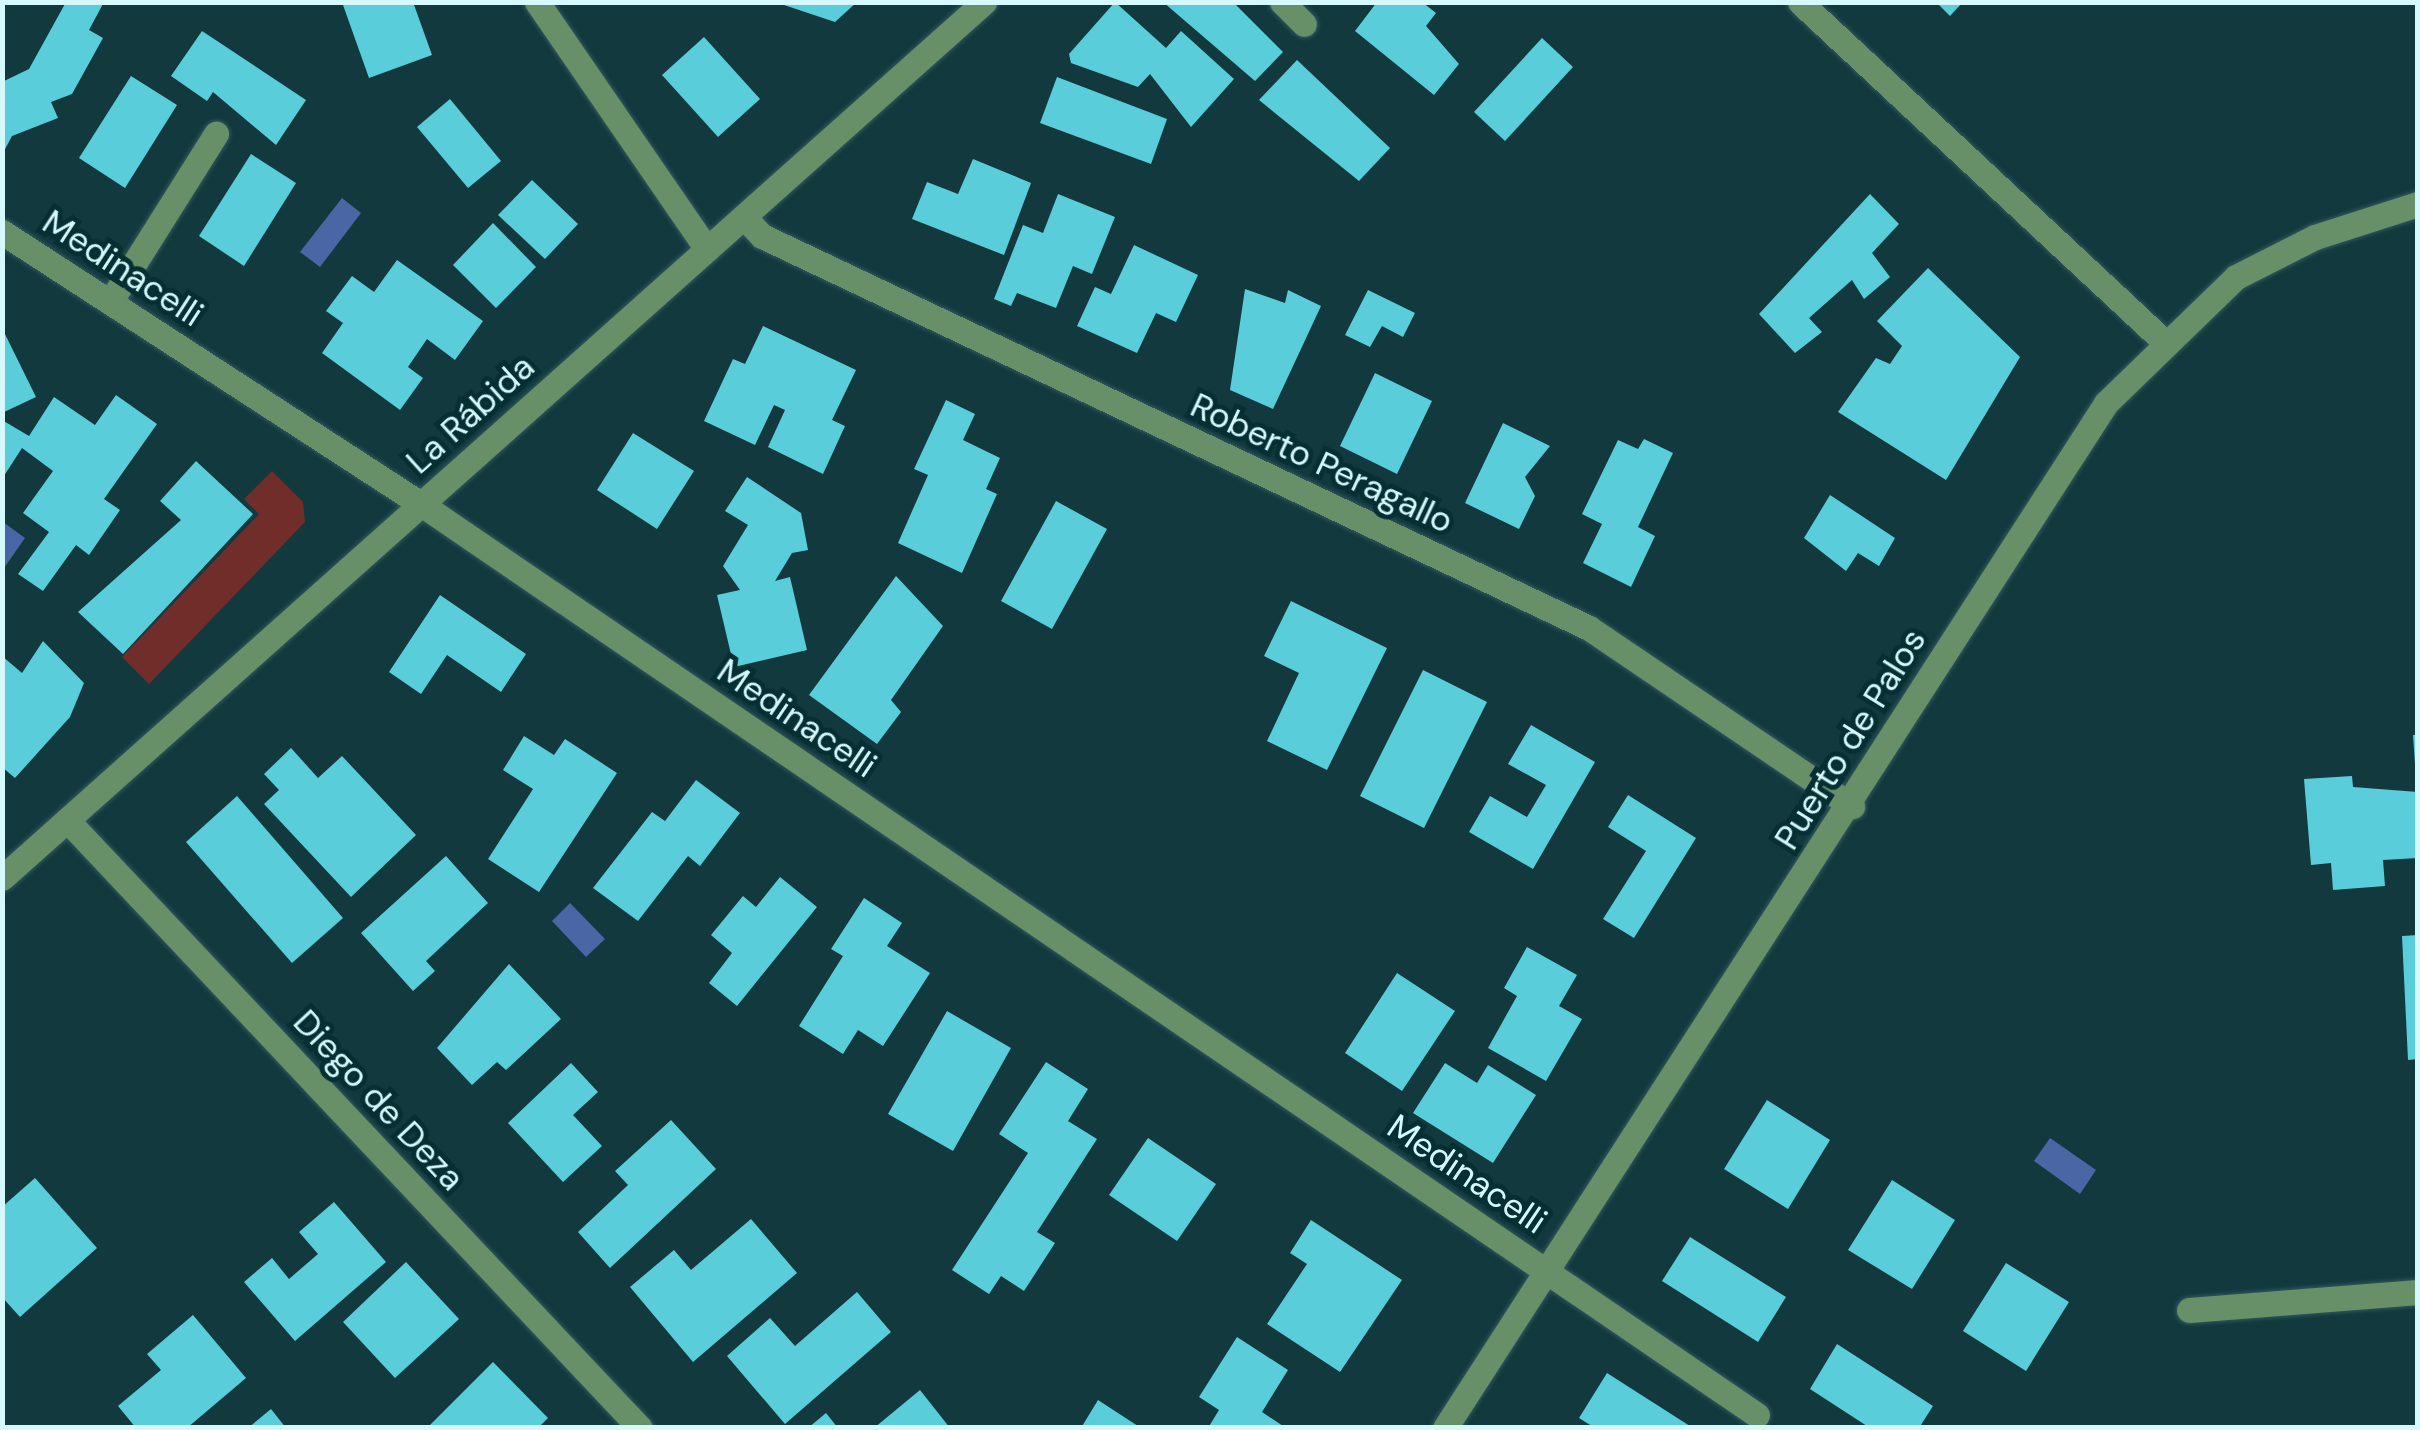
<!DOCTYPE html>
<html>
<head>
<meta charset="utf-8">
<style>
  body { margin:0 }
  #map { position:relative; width:2420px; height:1430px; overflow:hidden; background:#12393e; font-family:"DM Sans",sans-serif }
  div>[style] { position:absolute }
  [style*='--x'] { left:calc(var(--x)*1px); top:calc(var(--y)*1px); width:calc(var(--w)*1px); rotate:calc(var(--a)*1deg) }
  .green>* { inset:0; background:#712d2a }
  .water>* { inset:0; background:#4b66a5 }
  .building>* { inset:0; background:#59cdda }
  .roads { filter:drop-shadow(0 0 2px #31585d) drop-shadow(0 0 2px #31585d) }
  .minor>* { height:25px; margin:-12.5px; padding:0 12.5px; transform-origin:12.5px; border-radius:12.5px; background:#678f68 }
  span { translate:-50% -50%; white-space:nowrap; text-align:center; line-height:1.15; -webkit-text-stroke:10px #062f33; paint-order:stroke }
  .street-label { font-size:35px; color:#d6f9fd }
  .frame { position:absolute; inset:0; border:5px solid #d6f9fd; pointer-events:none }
</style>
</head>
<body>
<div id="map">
  <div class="green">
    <i style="clip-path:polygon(272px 471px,303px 502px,305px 522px,149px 684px,122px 657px,259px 514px,244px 499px)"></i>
  </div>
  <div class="water">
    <i style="clip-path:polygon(342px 198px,361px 213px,320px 267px,300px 252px)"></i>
    <i style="clip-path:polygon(3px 522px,25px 538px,4px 568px,2px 567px)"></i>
    <i style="clip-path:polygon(570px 903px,605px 939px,586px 957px,552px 921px)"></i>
    <i style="clip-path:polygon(2050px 1138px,2096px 1170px,2080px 1194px,2034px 1161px)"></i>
  </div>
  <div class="building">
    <i style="clip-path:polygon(66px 2px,104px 2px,89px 30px,103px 38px,72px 94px,51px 102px,58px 118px,12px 136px,2px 155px,2px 82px,29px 69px)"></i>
    <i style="clip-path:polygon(413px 2px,432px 55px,369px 78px,343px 5px)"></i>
    <i style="clip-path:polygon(775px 2px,857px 2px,835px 22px)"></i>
    <i style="clip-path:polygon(1115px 2px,1166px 48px,1181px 31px,1234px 79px,1191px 127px,1150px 74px,1138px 87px,1071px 63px,1069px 54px)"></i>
    <i style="clip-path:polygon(1163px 2px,1233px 2px,1283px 52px,1255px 81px)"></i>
    <i style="clip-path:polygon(1377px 2px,1422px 2px,1436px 13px,1426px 26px,1459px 64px,1434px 95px,1355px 31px)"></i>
    <i style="clip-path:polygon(1936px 2px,1963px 2px,1950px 16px)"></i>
    <i style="clip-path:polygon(202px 31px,306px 100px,276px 145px,213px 92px,207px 101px,171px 76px)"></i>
    <i style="clip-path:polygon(704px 37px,760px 99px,718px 137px,662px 75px)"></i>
    <i style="clip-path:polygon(1542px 38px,1573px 67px,1505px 141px,1474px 112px)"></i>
    <i style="clip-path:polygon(1297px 60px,1390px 148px,1359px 181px,1259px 100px)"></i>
    <i style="clip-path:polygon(131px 76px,177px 105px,125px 188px,79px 158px)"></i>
    <i style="clip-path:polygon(1057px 77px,1167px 119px,1151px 164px,1040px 123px)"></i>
    <i style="clip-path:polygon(450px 99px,501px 161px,468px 188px,417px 127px)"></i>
    <i style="clip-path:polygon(251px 154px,296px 183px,244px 266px,199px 236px)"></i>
    <i style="clip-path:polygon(973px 159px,1031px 183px,1004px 255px,912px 219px,927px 182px,958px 194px)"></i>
    <i style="clip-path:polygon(532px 180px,578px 224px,545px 259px,498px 215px)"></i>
    <i style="clip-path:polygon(1058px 194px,1115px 217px,1092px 274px,1073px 266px,1056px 308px,1017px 293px,1011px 306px,994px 299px,1023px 225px,1043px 233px)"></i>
    <i style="clip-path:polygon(1870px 194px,1899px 224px,1872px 253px,1890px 277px,1864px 299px,1852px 280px,1809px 318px,1822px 332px,1795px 353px,1759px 314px)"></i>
    <i style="clip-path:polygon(493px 223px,536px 267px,496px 308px,453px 265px)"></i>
    <i style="clip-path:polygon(1134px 245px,1198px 275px,1176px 322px,1156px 313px,1137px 353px,1077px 326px,1095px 287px,1111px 294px)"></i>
    <i style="clip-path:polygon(397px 260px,483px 321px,455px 360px,427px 339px,408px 367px,423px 378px,400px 410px,322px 353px,343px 323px,326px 311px,352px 276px,374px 292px)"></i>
    <i style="clip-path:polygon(1928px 268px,2020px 357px,1946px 480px,1838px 412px,1876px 358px,1890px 364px,1902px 346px,1877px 321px)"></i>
    <i style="clip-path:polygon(1245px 289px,1285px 303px,1288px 290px,1321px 306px,1273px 409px,1230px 390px)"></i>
    <i style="clip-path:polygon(1368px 290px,1415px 313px,1403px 337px,1382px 326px,1370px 347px,1345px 335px)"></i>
    <i style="clip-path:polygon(763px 326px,856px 370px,832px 420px,845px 426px,823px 474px,768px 447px,785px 410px,774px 405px,755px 445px,704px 421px,733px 359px,745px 364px)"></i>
    <i style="clip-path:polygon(2px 328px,36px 397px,2px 413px)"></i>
    <i style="clip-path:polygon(1375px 373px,1432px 401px,1397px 474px,1340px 446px)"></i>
    <i style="clip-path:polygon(116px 395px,157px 424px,104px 499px,120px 510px,89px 555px,76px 545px,43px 591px,18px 574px,49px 532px,23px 513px,53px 471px,22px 448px,2px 479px,2px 420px,29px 436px,54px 397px,95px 425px)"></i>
    <i style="clip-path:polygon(946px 400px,975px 414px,963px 440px,1000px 458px,986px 489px,997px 494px,962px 573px,898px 543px,928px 475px,914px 469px)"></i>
    <i style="clip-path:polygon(1503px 423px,1550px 446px,1525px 477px,1535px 496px,1519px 529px,1465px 503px)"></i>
    <i style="clip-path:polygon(633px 433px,694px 471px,657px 529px,597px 490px)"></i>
    <i style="clip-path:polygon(1644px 439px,1673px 453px,1638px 527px,1655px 536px,1631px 587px,1583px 563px,1602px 524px,1582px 514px,1618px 440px,1638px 449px)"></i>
    <i style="clip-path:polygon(196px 461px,253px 514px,123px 654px,78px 612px,181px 520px,160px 501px)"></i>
    <i style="clip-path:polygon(747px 477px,801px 513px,808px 550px,792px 553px,775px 581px,790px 577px,807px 650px,734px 667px,717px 595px,740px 590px,723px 566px,748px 525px,725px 511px)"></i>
    <i style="clip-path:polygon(1830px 495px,1895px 538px,1879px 566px,1858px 553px,1846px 571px,1804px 538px)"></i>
    <i style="clip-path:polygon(1056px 501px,1107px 529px,1052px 629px,1001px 601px)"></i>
    <i style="clip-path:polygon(896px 576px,943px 626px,891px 700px,901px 712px,877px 744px,809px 695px)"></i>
    <i style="clip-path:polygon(440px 595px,526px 654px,501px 692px,447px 655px,421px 694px,389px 672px)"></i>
    <i style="clip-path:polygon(1291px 601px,1387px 648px,1327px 770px,1267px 741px,1299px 673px,1264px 656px)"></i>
    <i style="clip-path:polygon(43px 641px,84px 683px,70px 717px,15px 778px,2px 767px,2px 656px,22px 673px)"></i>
    <i style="clip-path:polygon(1423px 670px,1487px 702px,1424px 828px,1360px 796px)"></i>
    <i style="clip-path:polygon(1531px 725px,1595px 762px,1533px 869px,1469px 832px,1490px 796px,1527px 817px,1546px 785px,1508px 764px)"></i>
    <i style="clip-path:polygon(2413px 735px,2418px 735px,2418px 764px,2415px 764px)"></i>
    <i style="clip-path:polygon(524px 736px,554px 755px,565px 739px,617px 773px,539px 892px,488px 859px,533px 789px,503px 770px)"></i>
    <i style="clip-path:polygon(291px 748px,318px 778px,342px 756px,416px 835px,351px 897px,264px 804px,279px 790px,264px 774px)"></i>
    <i style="clip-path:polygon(2352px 776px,2353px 787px,2418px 792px,2418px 858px,2383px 860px,2385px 886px,2333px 890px,2331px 863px,2311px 865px,2304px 779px)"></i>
    <i style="clip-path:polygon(696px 780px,740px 813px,700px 866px,688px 856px,638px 921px,593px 888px,652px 812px,665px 821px)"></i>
    <i style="clip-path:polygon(1628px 795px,1696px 838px,1634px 938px,1603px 919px,1646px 851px,1608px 827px)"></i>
    <i style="clip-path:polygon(237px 796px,343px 918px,292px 963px,186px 842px)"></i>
    <i style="clip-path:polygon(446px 856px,488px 903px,426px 961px,435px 971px,413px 991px,361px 933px)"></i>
    <i style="clip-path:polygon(780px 877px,817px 907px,737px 1006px,709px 983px,732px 953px,711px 935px,743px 896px,756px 907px)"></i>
    <i style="clip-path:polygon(864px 898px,902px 923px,887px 946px,930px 973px,883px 1046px,858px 1030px,843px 1054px,799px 1026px,843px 956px,831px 949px)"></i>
    <i style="clip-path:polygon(2418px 935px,2418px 1059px,2408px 1060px,2402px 936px)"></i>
    <i style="clip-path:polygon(1527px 947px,1577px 975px,1559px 1006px,1582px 1019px,1546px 1081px,1488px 1048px,1517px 996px,1504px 988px)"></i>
    <i style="clip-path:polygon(509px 964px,561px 1019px,506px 1070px,497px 1062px,472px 1085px,437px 1048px)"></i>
    <i style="clip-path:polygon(1397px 973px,1455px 1011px,1402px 1091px,1345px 1053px)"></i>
    <i style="clip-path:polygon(947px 1011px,1011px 1048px,953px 1151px,888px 1114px)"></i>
    <i style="clip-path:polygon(1046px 1062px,1088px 1089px,1068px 1121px,1097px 1139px,1037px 1232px,1055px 1243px,1024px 1291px,1001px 1276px,989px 1294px,952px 1270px,1028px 1153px,999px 1134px)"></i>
    <i style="clip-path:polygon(571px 1063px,598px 1092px,573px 1115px,602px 1146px,563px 1182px,508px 1123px)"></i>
    <i style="clip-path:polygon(1445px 1063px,1477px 1083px,1488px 1065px,1536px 1095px,1493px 1163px,1413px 1113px)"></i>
    <i style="clip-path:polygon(1767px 1100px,1830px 1140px,1788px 1209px,1724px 1169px)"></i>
    <i style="clip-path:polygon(671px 1120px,716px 1169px,610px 1268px,578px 1232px,628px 1185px,615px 1171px)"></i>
    <i style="clip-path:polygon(1148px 1138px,1216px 1184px,1177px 1241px,1109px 1195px)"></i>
    <i style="clip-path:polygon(35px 1178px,97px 1248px,20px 1317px,2px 1297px,2px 1207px)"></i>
    <i style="clip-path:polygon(1892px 1180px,1955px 1220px,1912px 1289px,1848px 1250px)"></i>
    <i style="clip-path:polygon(334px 1202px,386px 1262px,295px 1341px,244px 1282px,272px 1258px,289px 1279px,318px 1254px,299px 1232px)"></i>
    <i style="clip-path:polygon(751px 1219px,797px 1273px,693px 1362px,630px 1287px,674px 1250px,691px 1270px)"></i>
    <i style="clip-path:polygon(1311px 1220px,1402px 1280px,1340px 1372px,1267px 1324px,1307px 1264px,1290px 1253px)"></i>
    <i style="clip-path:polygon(1690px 1237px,1786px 1297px,1758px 1342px,1662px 1281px)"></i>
    <i style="clip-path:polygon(406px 1262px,459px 1319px,395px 1378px,343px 1322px)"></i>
    <i style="clip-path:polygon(2006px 1263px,2069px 1302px,2026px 1371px,1963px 1331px)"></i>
    <i style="clip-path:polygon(857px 1292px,891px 1332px,785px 1424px,727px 1356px,770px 1318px,795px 1346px)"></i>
    <i style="clip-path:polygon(193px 1315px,246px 1378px,187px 1428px,136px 1428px,118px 1406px,161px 1370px,147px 1354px)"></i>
    <i style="clip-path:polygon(1237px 1337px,1288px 1370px,1262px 1412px,1286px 1428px,1208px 1428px,1219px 1410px,1199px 1397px)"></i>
    <i style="clip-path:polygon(1837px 1344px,1933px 1406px,1919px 1428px,1870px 1428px,1810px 1389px)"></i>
    <i style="clip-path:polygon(493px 1362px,548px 1418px,538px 1428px,427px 1428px)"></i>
    <i style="clip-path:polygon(1607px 1373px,1693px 1428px,1595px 1428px,1579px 1418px)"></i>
    <i style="clip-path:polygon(920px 1390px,950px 1428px,874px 1428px)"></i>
    <i style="clip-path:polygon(1098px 1400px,1141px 1428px,1081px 1428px)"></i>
    <i style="clip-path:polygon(271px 1409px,286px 1428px,248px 1428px)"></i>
    <i style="clip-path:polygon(826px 1413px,838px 1428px,808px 1428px)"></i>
  </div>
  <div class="roads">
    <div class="minor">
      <i style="--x:537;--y:2;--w:300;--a:55.5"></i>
      <i style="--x:1282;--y:2;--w:31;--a:45"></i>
      <i style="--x:1800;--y:2;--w:495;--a:43"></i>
      <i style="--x:745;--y:218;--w:25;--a:47"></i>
      <i style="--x:762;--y:236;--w:915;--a:25.36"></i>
      <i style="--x:1589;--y:628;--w:318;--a:34.1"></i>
      <i style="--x:2;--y:232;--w:500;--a:33"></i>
      <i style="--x:421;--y:504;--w:1617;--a:34.29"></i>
      <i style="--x:110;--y:302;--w:199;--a:-57.8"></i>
      <i style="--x:67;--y:820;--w:835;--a:46.7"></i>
      <i style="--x:2;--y:878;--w:1316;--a:-41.73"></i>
      <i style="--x:2189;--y:1310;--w:230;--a:-4.5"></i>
      <i style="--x:1445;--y:1428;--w:1220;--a:-57.18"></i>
      <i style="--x:2106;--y:403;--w:181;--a:-44.1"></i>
      <i style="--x:2236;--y:277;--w:89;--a:-26.9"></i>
      <i style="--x:2315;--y:237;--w:108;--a:-17.8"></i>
    </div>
  </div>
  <div class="street-label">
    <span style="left:123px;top:268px;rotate:33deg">Medinacelli</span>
    <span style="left:470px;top:414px;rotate:-42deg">La Rábida</span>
    <span style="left:1322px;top:463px;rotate:25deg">Roberto Peragallo</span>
    <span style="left:797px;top:718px;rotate:34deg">Medinacelli</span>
    <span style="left:1850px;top:739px;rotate:-58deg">Puerto de Palos</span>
    <span style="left:379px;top:1100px;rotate:47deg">Diego de Deza</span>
    <span style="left:1467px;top:1174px;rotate:34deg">Medinacelli</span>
  </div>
  <div class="frame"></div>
</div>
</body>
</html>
